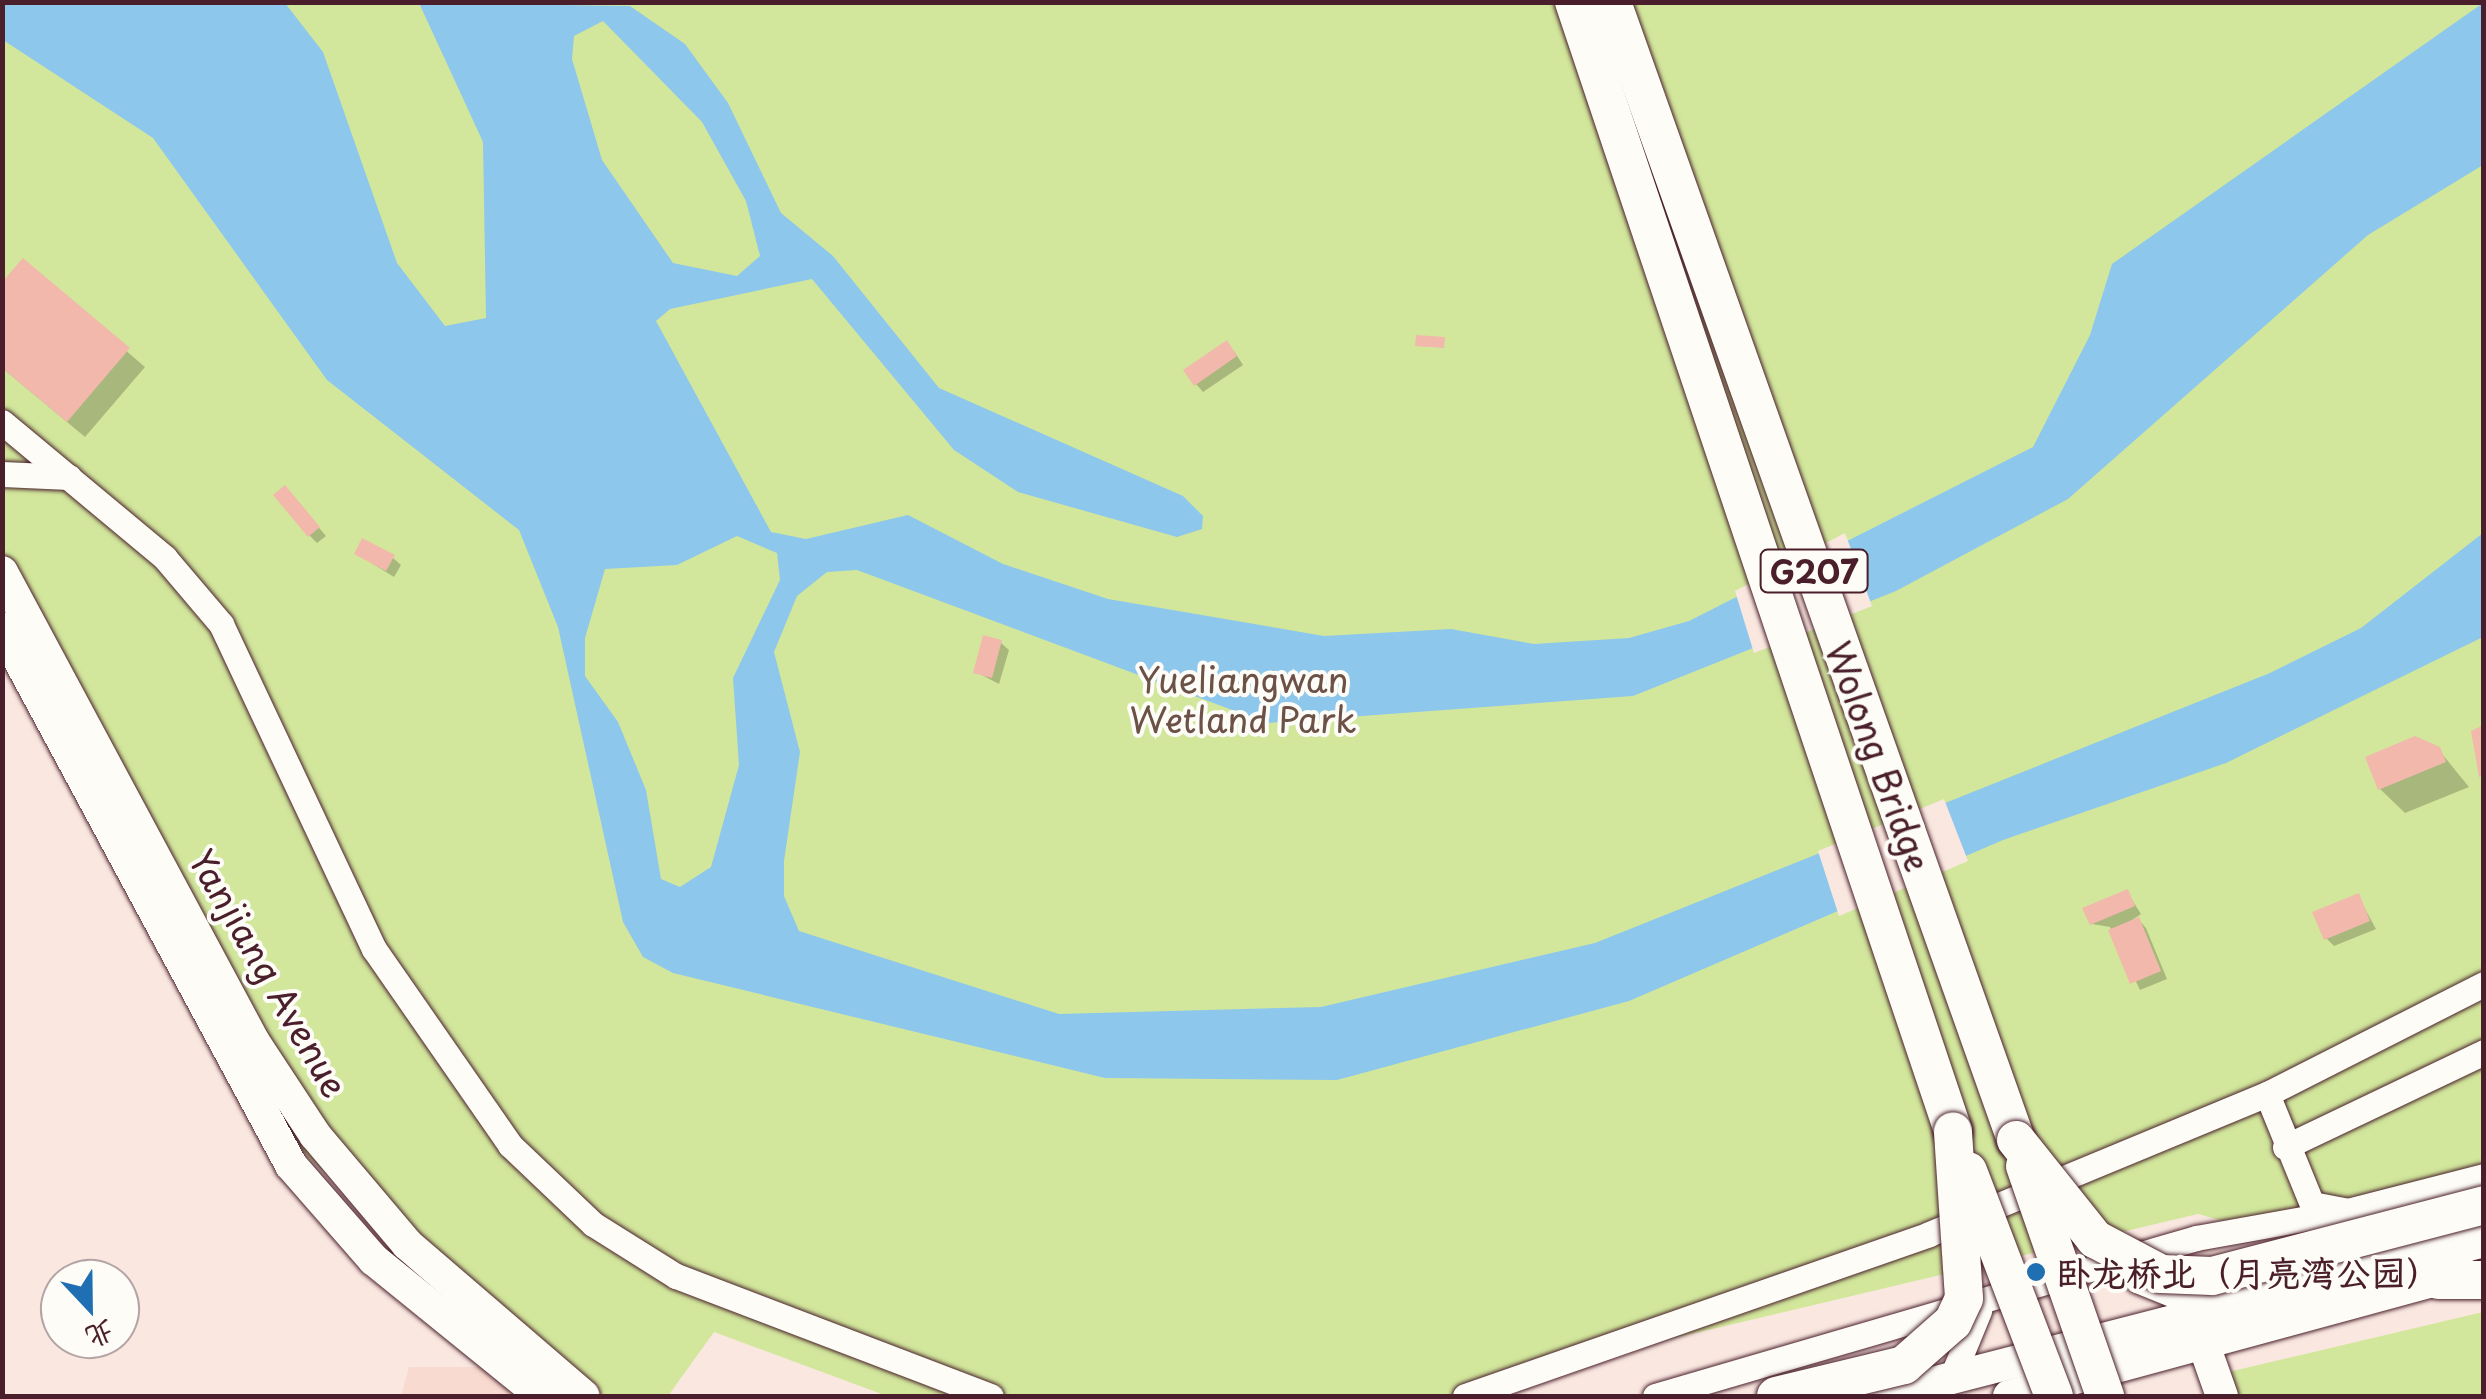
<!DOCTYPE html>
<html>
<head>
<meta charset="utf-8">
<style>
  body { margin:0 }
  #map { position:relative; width:2486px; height:1399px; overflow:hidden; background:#fae8e0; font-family:"Playpen Sans","LXGW WenKai TC",sans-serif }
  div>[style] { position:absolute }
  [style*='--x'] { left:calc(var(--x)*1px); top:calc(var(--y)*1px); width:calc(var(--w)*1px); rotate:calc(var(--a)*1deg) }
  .built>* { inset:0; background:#f8dad0 }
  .green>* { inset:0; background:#d2e79c }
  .water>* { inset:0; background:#8dc7ec }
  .pier>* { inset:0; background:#fae8e0 }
  .shadow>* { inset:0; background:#0003 }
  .building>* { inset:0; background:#f2b8ab }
  .roads { filter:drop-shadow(0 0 2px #4a1f2b) drop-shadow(0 0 2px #4a1f2b) }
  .minor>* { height:25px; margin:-12.5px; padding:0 12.5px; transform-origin:12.5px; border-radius:12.5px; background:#fdfcf7 }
  .major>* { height:32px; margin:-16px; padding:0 16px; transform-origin:16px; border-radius:16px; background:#fdfcf7 }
  .highway>* { height:38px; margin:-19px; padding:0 19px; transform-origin:19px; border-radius:19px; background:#fdfcf7 }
  .bridges { filter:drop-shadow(0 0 2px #4a1f2b) drop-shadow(0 0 2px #4a1f2b) }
  .highway-bridge>* { height:38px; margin:-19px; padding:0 19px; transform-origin:19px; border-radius:19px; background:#fdfcf7 }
  .dots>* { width:28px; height:28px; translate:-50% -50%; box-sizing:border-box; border:5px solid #fdfcf7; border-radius:50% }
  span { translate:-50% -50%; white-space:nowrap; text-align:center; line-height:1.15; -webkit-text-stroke:8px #fdfcf7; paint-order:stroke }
  .shield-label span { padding:2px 8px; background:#fdfcf7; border:2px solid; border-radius:8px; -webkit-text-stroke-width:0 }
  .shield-label { font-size:32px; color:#4a1f2b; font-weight:700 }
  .park-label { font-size:35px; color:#6c5147 }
  .street-label { font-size:35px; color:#4a1f2b }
  .poi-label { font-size:35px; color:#4a1f2b; font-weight:700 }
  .left { translate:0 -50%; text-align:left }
  .frame { position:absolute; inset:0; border:5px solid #4a1f2b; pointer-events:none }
  .north { position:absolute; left:40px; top:1259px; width:100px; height:100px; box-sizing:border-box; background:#fdfcf7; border:2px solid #b5a4a5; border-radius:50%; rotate:158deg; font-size:28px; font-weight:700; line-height:40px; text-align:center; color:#4a1f2b }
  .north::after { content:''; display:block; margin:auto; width:35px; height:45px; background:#1f6fb2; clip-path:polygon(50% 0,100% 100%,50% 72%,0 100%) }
</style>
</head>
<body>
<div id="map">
  <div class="built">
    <i style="clip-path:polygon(409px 1367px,501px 1367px,542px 1396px,401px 1396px)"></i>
  </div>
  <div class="green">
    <i style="clip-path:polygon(2px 3px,2483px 3px,2483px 1176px,2252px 1229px,2198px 1214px,1594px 1357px,1465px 1396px,887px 1396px,714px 1332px,668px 1396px,561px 1396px,301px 1150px,3px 606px)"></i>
    <i style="clip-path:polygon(2483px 1312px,2483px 1396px,2233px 1396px,2224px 1373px)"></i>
  </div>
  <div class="water">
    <i style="clip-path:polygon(evenodd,2px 3px,285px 3px,323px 52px,397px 263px,445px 326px,486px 318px,483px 142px,419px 3px,630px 6px,685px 44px,728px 103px,781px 213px,833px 256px,939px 388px,1183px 496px,1203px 516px,1202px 529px,1177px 537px,1018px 492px,954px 450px,812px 279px,670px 309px,656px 321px,771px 532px,806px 539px,908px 515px,1003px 564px,1108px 599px,1324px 636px,1451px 629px,1534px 644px,1629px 638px,1689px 621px,2033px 447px,2090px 335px,2112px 264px,2483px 3px,2483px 165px,2368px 235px,2068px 499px,1896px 591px,1633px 696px,1267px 723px,857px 570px,827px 572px,797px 596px,774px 652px,800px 752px,784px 861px,784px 896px,799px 931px,1059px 1014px,1321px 1007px,1595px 943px,2270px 673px,2361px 628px,2483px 533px,2483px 637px,2226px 763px,2003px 840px,1629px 1001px,1337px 1080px,1105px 1078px,673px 973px,643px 957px,623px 922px,558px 627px,519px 530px,327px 380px,153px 138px,3px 40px,2px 3px,603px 21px,702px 122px,746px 201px,760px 256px,737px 276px,673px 263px,602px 160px,572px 59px,574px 36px,603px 21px,2px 3px,737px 536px,777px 553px,780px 580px,733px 678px,739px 765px,711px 867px,680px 887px,661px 879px,646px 790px,618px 722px,585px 676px,585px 638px,605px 569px,677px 565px,737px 536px)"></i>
  </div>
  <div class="pier">
    <i style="clip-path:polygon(1845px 533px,1872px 606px,1754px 653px,1735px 591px)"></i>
    <i style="clip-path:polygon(1944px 799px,1968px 861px,1839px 916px,1818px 851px)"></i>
  </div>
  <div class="shadow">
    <i style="clip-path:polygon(23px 262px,145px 367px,85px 437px,2px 368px)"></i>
    <i style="clip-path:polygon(1234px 351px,1243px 365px,1203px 392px,1196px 384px)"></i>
    <i style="clip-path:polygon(292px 496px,326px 536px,317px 543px,309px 535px)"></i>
    <i style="clip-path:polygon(357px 554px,393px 558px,401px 565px,394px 577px)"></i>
    <i style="clip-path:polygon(1001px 643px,1009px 650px,999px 684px,976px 672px)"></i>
    <i style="clip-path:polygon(2438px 749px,2469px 787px,2405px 813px,2380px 789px)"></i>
    <i style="clip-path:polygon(2127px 892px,2141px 914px,2122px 927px,2139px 920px,2146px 928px,2167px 979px,2140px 990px,2110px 927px,2092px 924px)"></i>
    <i style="clip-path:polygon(2358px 896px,2376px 929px,2334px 946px,2326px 938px)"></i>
  </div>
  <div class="building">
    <i style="clip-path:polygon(23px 258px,130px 348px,67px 422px,2px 368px,2px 282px)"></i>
    <i style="clip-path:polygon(1416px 335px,1445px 337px,1444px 348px,1415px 346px)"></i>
    <i style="clip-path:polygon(1227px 340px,1237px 356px,1194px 386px,1183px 370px)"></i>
    <i style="clip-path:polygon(285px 485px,320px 527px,308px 537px,273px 495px)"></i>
    <i style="clip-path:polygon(362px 538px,395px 555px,386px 571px,354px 554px)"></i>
    <i style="clip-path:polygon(983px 635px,1002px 640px,992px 678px,973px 673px)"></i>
    <i style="clip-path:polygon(2484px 725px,2484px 775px,2479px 777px,2471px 731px)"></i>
    <i style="clip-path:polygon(2415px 736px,2440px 747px,2446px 762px,2378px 790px,2365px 757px)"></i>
    <i style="clip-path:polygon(2128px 889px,2135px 906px,2090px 925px,2082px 908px)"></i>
    <i style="clip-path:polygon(2359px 893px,2370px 921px,2324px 940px,2312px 912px)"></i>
    <i style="clip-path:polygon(2139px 917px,2161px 971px,2130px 984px,2108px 930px)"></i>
  </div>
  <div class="roads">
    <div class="minor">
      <i style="--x:2;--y:422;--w:212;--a:39.8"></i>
      <i style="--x:165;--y:558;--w:87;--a:49.7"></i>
      <i style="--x:221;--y:624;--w:359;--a:64.8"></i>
      <i style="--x:374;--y:949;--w:239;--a:55.2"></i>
      <i style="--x:510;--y:1145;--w:115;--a:43.6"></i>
      <i style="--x:593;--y:1224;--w:98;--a:32.1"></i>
      <i style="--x:676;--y:1276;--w:337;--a:20.9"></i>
      <i style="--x:2;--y:474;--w:67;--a:2.6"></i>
      <i style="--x:2267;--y:1094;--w:119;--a:67.8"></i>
      <i style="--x:2312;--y:1204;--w:36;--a:11"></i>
      <i style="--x:2347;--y:1211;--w:141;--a:-14.3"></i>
      <i style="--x:2285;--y:1147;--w:221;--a:-25.5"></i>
      <i style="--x:2137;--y:1280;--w:85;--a:22.1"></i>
      <i style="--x:1951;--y:1379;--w:74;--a:-67.6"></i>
      <i style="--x:1465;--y:1396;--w:491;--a:-19.2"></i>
      <i style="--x:1929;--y:1234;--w:366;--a:-22.5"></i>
      <i style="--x:2267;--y:1094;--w:243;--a:-26.9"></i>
      <i style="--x:1655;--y:1396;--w:564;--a:-16.28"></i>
      <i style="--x:2196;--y:1238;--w:153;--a:-10.1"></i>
    </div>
    <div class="major">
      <i style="--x:2;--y:572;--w:533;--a:61.8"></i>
      <i style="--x:254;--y:1042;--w:111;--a:56.7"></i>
      <i style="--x:315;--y:1135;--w:143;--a:49.8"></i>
      <i style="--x:407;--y:1244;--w:233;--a:40.7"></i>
      <i style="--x:2;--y:628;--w:610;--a:61.71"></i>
      <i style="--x:291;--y:1165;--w:126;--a:48.9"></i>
      <i style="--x:374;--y:1260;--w:216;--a:39"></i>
      <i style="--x:2205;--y:1348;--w:51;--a:70.5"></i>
      <i style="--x:1882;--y:1396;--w:622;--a:-14.44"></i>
      <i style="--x:2009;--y:1396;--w:470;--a:-15.2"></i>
    </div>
    <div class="highway">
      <i style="--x:1574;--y:2;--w:1191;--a:71.44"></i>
      <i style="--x:1612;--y:2;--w:1208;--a:70.45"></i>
      <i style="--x:2438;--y:1280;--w:46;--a:0"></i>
    </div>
  </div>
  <div class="bridges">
    <div class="highway-bridge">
      <i style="--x:2016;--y:1140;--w:127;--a:51.4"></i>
      <i style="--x:2095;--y:1239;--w:75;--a:27.9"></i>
      <i style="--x:2161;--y:1274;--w:51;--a:2.2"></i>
      <i style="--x:2212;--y:1276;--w:281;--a:-14.6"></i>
      <i style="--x:2025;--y:1166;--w:244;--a:70.8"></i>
      <i style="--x:1968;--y:1171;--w:241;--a:69.1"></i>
      <i style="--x:1776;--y:1396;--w:132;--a:-13.6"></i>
      <i style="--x:1904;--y:1365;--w:65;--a:-41.3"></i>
      <i style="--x:1953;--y:1322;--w:26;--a:-65"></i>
      <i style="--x:1964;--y:1298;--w:167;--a:-93.8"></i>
    </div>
  </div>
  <div class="dots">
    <i style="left:2036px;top:1272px;background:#1f6fb2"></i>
  </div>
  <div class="shield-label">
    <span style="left:1814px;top:571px">G207</span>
  </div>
  <div class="park-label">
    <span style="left:1243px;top:699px">Yueliangwan<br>Wetland Park</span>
  </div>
  <div class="street-label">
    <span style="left:1879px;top:756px;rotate:70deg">Wolong Bridge</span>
    <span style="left:269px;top:973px;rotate:60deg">Yanjiang Avenue</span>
  </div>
  <div class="poi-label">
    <span class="left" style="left:2056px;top:1272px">卧龙桥北（月亮湾公园）</span>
  </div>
  <div class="frame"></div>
  <div class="north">北</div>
</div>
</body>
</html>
